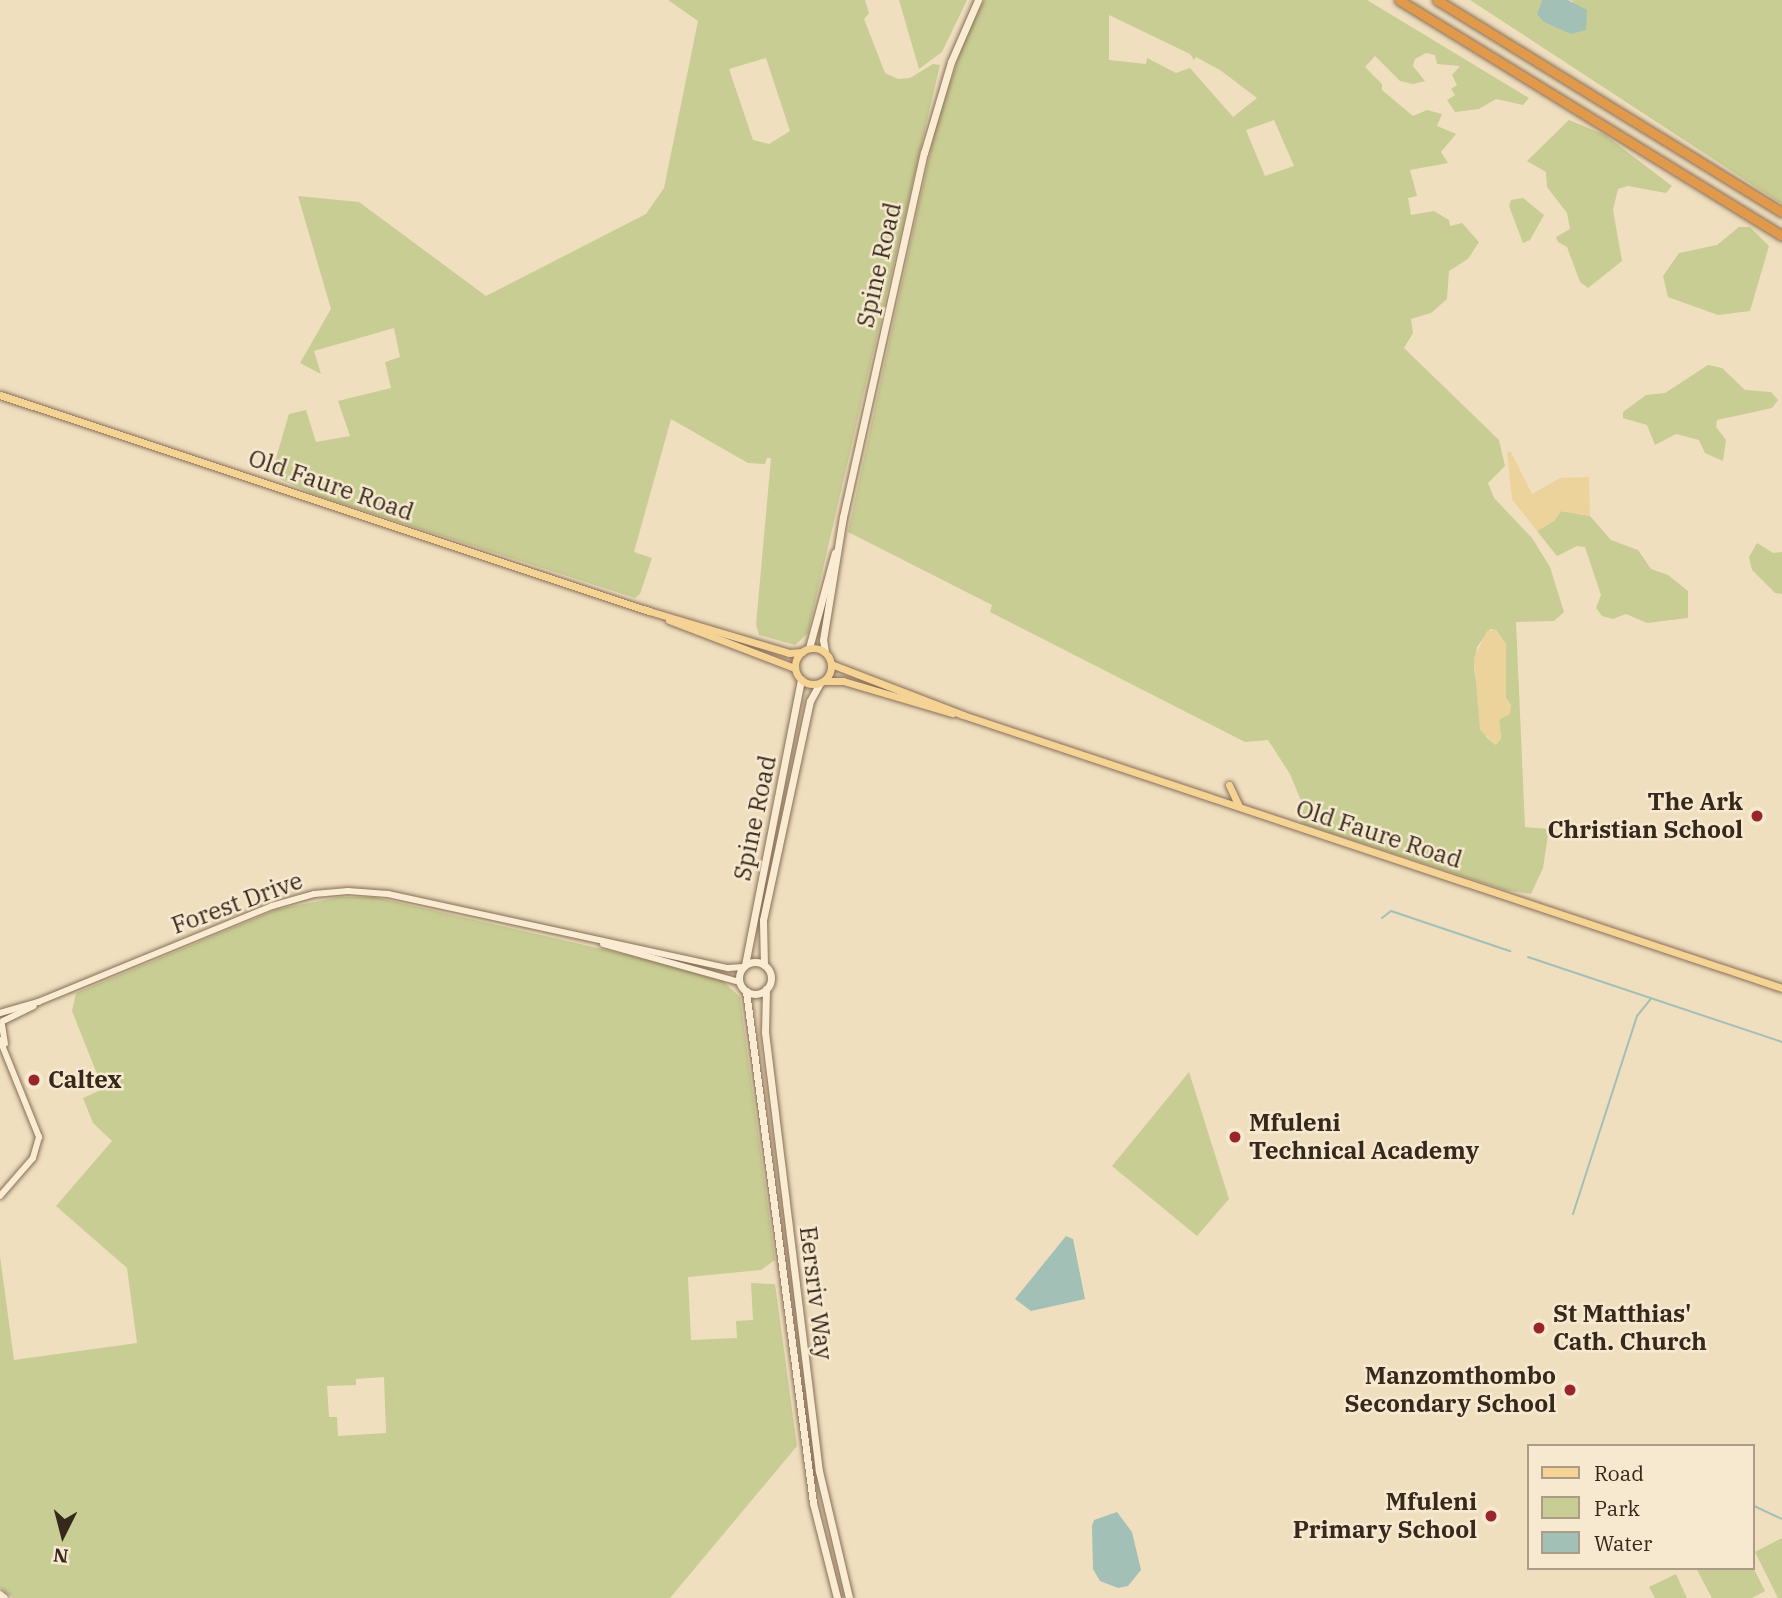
<!DOCTYPE html>
<html>
<head>
<meta charset="utf-8">
<style>
  body { margin:0 }
  #map { position:relative; width:1782px; height:1598px; overflow:hidden; background:#efdfbf; font-family:"IBM Plex Serif",serif }
  div>[style] { position:absolute }
  [style*='--x'] { left:calc(var(--x)*1px); top:calc(var(--y)*1px); width:calc(var(--w)*1px); rotate:calc(var(--a)*1deg) }
  .green>* { inset:0; background:#c8cd93 }
  .sand>* { inset:0; background:#ecd39b }
  .water>* { inset:0; background:#a2c0b6 }
  .stream>* { height:2px; margin:-1px; padding:0 1px; transform-origin:1px; border-radius:1px; background:#a2c0b6 }
  .roads { filter:drop-shadow(0 0 2px #886f57) drop-shadow(0 0 2px #886f57) }
  .tertiary>* { height:6px; margin:-3px; padding:0 3px; transform-origin:3px; border-radius:3px; background:#f9ecd2 }
  .secondary>* { height:7px; margin:-3.5px; padding:0 3.5px; transform-origin:3.5px; border-radius:3.5px; background:#f9ecd2 }
  .secondary>.ring { margin:-3.5px; padding:0; box-sizing:content-box; background:none; border:7px solid #f9ecd2; border-radius:50% }
  .primary>* { height:7px; margin:-3.5px; padding:0 3.5px; transform-origin:3.5px; border-radius:3.5px; background:#f4d395 }
  .primary>.ring { margin:-3.5px; padding:0; box-sizing:content-box; background:none; border:7px solid #f4d395; border-radius:50% }
  .motorway>* { height:9px; margin:-4.5px; padding:0 4.5px; transform-origin:4.5px; border-radius:4.5px; background:#e19a4c }
  .dots>* { width:19px; height:19px; translate:-50% -50%; box-sizing:border-box; border:4px solid #f6e9cf; border-radius:50% }
  span { translate:-50% -50%; white-space:nowrap; text-align:center; line-height:1.15; -webkit-text-stroke:5px #f6e9cf; paint-order:stroke }
  .street-label { font-size:24px; color:#37281c }
  .poi-label { font-size:24px; color:#37281c; font-weight:700 }
  .right { translate:-100% -50%; text-align:right }
  .left { translate:0 -50%; text-align:left }
  .legend { position:absolute; left:1527px; top:1444px; width:228px; height:126px; box-sizing:border-box; background:#f6e9cf; border:2px solid #aa9c87; margin:0; padding:9px 12px; list-style:none; font-size:21px; color:#37281c }
  .legend li { display:flex; align-items:center; gap:14px; height:35px }
  .legend b { width:35px; border:2px solid #aa9c87 }
  .north { position:absolute; left:28px; top:1500px; width:70px; height:70px; -webkit-text-stroke:5px #f6e9cf; paint-order:stroke; rotate:186deg; font-size:19px; font-weight:700; line-height:28px; text-align:center; color:#37281c }
  .north::after { content:''; display:block; margin:auto; width:24px; height:32px; background:#37281c; clip-path:polygon(50% 0,100% 100%,50% 72%,0 100%) }
</style>
</head>
<body>
<div id="map">
  <div class="green">
    <i style="clip-path:polygon(evenodd,668px 0,865px 0,869px 13px,864px 19px,885px 73px,898px 79px,910px 78px,933px 64px,940px 65px,808px 633px,795px 645px,759px 635px,756px 625px,771px 458px,767px 458px,765px 464px,748px 463px,671px 419px,634px 552px,652px 558px,640px 594px,635px 598px,315px 495px,271px 475px,289px 414px,306px 410px,316px 442px,350px 436px,338px 401px,391px 388px,385px 362px,400px 357px,394px 328px,314px 351px,321px 374px,300px 363px,331px 309px,298px 196px,359px 202px,486px 296px,646px 214px,664px 188px,698px 21px,668px 0,766px 58px,790px 131px,769px 144px,753px 140px,729px 69px,766px 58px)"></i>
    <i style="clip-path:polygon(899px 0,967px 0,942px 52px,919px 69px)"></i>
    <i style="clip-path:polygon(evenodd,984px 0,1367px 0,1529px 98px,1523px 105px,1496px 99px,1479px 109px,1455px 112px,1447px 100px,1455px 95px,1451px 89px,1457px 85px,1452px 75px,1460px 66px,1437px 64px,1435px 55px,1426px 53px,1415px 59px,1413px 66px,1425px 81px,1413px 84px,1400px 81px,1375px 56px,1365px 67px,1382px 84px,1382px 90px,1413px 116px,1427px 110px,1442px 114px,1437px 126px,1456px 134px,1441px 152px,1448px 163px,1410px 170px,1417px 196px,1408px 198px,1411px 215px,1434px 211px,1449px 220px,1450px 226px,1462px 223px,1479px 242px,1468px 259px,1449px 271px,1447px 299px,1431px 313px,1411px 319px,1413px 333px,1404px 348px,1499px 440px,1505px 466px,1488px 483px,1494px 498px,1532px 538px,1550px 567px,1564px 612px,1554px 621px,1516px 622px,1525px 827px,1549px 829px,1543px 868px,1531px 894px,1505px 890px,1303px 824px,1300px 819px,1304px 808px,1290px 774px,1268px 740px,1245px 742px,990px 612px,992px 605px,848px 532px,935px 130px,966px 35px,984px 0,1109px 15px,1190px 54px,1194px 60px,1196px 57px,1220px 70px,1257px 98px,1233px 117px,1190px 68px,1176px 73px,1147px 58px,1146px 64px,1109px 60px,1109px 15px,984px 0,1274px 120px,1294px 166px,1265px 176px,1246px 130px,1274px 120px,984px 0,1490px 629px,1496px 630px,1506px 644px,1506px 698px,1511px 706px,1499px 720px,1501px 738px,1496px 745px,1486px 737px,1474px 669px,1477px 647px,1490px 629px)"></i>
    <i style="clip-path:polygon(1470px 0,1542px 0,1537px 14px,1571px 34px,1573px 1px,1568px 0,1782px 0,1782px 204px)"></i>
    <i style="clip-path:polygon(1569px 120px,1605px 135px,1672px 186px,1666px 193px,1628px 186px,1618px 189px,1613px 210px,1622px 261px,1588px 288px,1580px 282px,1567px 247px,1558px 242px,1556px 237px,1570px 229px,1567px 213px,1547px 187px,1546px 172px,1527px 161px)"></i>
    <i style="clip-path:polygon(1523px 198px,1544px 215px,1530px 240px,1523px 243px,1509px 206px,1511px 200px)"></i>
    <i style="clip-path:polygon(1739px 227px,1750px 227px,1769px 246px,1750px 311px,1718px 315px,1668px 297px,1663px 276px,1679px 253px,1717px 245px)"></i>
    <i style="clip-path:polygon(1708px 365px,1722px 368px,1745px 390px,1771px 392px,1778px 400px,1772px 408px,1717px 420px,1716px 427px,1726px 440px,1723px 461px,1705px 453px,1699px 440px,1676px 434px,1655px 445px,1647px 425px,1623px 418px,1623px 412px,1646px 395px,1665px 393px)"></i>
    <i style="clip-path:polygon(1561px 511px,1590px 516px,1611px 540px,1638px 550px,1651px 569px,1668px 575px,1688px 591px,1688px 618px,1647px 623px,1626px 614px,1613px 619px,1602px 616px,1596px 608px,1601px 595px,1585px 547px,1577px 546px,1557px 556px,1537px 531px,1554px 521px)"></i>
    <i style="clip-path:polygon(1757px 543px,1773px 553px,1782px 552px,1782px 594px,1775px 593px,1752px 570px,1749px 557px)"></i>
    <i style="clip-path:polygon(evenodd,340px 897px,374px 897px,637px 957px,723px 981px,740px 997px,775px 1260px,761px 1270px,688px 1277px,691px 1340px,737px 1338px,736px 1321px,753px 1320px,751px 1283px,775px 1284px,797px 1446px,670px 1598px,13px 1598px,0 1588px,0 1256px,14px 1360px,137px 1343px,127px 1268px,56px 1206px,112px 1141px,93px 1123px,83px 1098px,103px 1089px,72px 1011px,76px 993px,278px 909px,340px 897px,384px 1377px,386px 1433px,338px 1436px,337px 1417px,329px 1417px,327px 1386px,356px 1385px,356px 1379px,384px 1377px)"></i>
    <i style="clip-path:polygon(1189px 1072px,1229px 1199px,1197px 1236px,1112px 1166px)"></i>
    <i style="clip-path:polygon(1782px 1538px,1782px 1598px,1778px 1598px,1755px 1552px)"></i>
    <i style="clip-path:polygon(1752px 1565px,1765px 1591px,1752px 1598px,1712px 1598px,1696px 1568px)"></i>
    <i style="clip-path:polygon(1676px 1574px,1687px 1598px,1655px 1598px,1649px 1587px)"></i>
  </div>
  <div class="sand">
    <i style="clip-path:polygon(1507px 452px,1511px 452px,1532px 494px,1560px 478px,1589px 477px,1590px 516px,1561px 511px,1554px 521px,1537px 531px,1512px 499px)"></i>
    <i style="clip-path:polygon(1496px 630px,1506px 644px,1506px 698px,1511px 708px,1510px 714px,1499px 720px,1501px 738px,1496px 745px,1480px 730px,1474px 658px,1487px 631px)"></i>
  </div>
  <div class="water">
    <i style="clip-path:polygon(1542px 0,1568px 0,1587px 10px,1586px 30px,1571px 34px,1544px 22px,1537px 14px)"></i>
    <i style="clip-path:polygon(1066px 1236px,1073px 1239px,1085px 1299px,1031px 1311px,1015px 1299px)"></i>
    <i style="clip-path:polygon(1117px 1512px,1132px 1532px,1141px 1570px,1128px 1586px,1118px 1588px,1100px 1581px,1093px 1569px,1092px 1526px,1094px 1520px)"></i>
  </div>
  <div class="stream">
    <i style="--x:1382;--y:918;--w:11;--a:-38"></i>
    <i style="--x:1391;--y:911;--w:126;--a:18.6"></i>
    <i style="--x:1528;--y:957;--w:268;--a:18.5"></i>
    <i style="--x:1573;--y:1214;--w:208;--a:-72.1"></i>
    <i style="--x:1637;--y:1016;--w:22;--a:-51"></i>
    <i style="--x:1752;--y:1505;--w:33;--a:25"></i>
  </div>
  <div class="roads">
    <div class="tertiary">
      <i style="--x:603;--y:944;--w:141;--a:15.6"></i>
      <i style="--x:0;--y:1013;--w:40;--a:-16"></i>
      <i style="--x:38;--y:1002;--w:253;--a:-22.3"></i>
      <i style="--x:272;--y:906;--w:44;--a:-15.9"></i>
      <i style="--x:314;--y:894;--w:34;--a:-5"></i>
      <i style="--x:348;--y:891;--w:40;--a:4.3"></i>
      <i style="--x:388;--y:894;--w:348;--a:12.3"></i>
      <i style="--x:728;--y:968;--w:15;--a:-4"></i>
      <i style="--x:3;--y:1021;--w:34;--a:-26"></i>
      <i style="--x:2;--y:1025;--w:19;--a:81"></i>
      <i style="--x:0;--y:1040;--w:105;--a:68.1"></i>
      <i style="--x:39;--y:1137;--w:22;--a:106"></i>
      <i style="--x:33;--y:1158;--w:50;--a:131"></i>
      <i style="--x:0;--y:1594;--w:6;--a:39"></i>
    </div>
    <div class="secondary">
      <i style="--x:809;--y:648;--w:99;--a:-74.8"></i>
      <i style="--x:825;--y:652;--w:12;--a:-99"></i>
      <i style="--x:823;--y:640;--w:125;--a:-80.8"></i>
      <i style="--x:843;--y:517;--w:373;--a:-77.5"></i>
      <i style="--x:924;--y:153;--w:95;--a:-73.5"></i>
      <i style="--x:951;--y:62;--w:68;--a:-66.5"></i>
      <i class="ring" style="left:739px;top:962px;width:25px;height:25px"></i>
      <i style="--x:745;--y:965;--w:291;--a:-78.9"></i>
      <i style="--x:764;--y:965;--w:45;--a:-91.3"></i>
      <i style="--x:763;--y:920;--w:224;--a:-77.9"></i>
      <i style="--x:810;--y:701;--w:21;--a:-61"></i>
      <i style="--x:766;--y:989;--w:43;--a:91.3"></i>
      <i style="--x:765;--y:1032;--w:442;--a:83"></i>
      <i style="--x:819;--y:1471;--w:130;--a:76.7"></i>
      <i style="--x:746;--y:991;--w:516;--a:82.54"></i>
      <i style="--x:813;--y:1503;--w:98;--a:75.8"></i>
    </div>
    <div class="primary">
      <i style="--x:0;--y:395;--w:684;--a:18.41"></i>
      <i style="--x:649;--y:611;--w:146;--a:16.7"></i>
      <i style="--x:789;--y:653;--w:13;--a:-4"></i>
      <i style="--x:669;--y:620;--w:135;--a:20.9"></i>
      <i class="ring" style="left:795px;top:648px;width:29px;height:29px"></i>
      <i style="--x:831;--y:664;--w:142;--a:21.1"></i>
      <i style="--x:963;--y:715;--w:863;--a:18.43"></i>
      <i style="--x:824;--y:681;--w:19;--a:0"></i>
      <i style="--x:843;--y:681;--w:114;--a:16.4"></i>
      <i style="--x:1229;--y:785;--w:23;--a:65"></i>
    </div>
    <div class="motorway">
      <i style="--x:1399;--y:0;--w:450;--a:31.6"></i>
      <i style="--x:1437;--y:0;--w:405;--a:31.6"></i>
    </div>
  </div>
  <div class="dots">
    <i style="left:1757px;top:816px;background:#98262a"></i>
    <i style="left:34px;top:1080px;background:#98262a"></i>
    <i style="left:1235px;top:1137px;background:#98262a"></i>
    <i style="left:1539px;top:1328px;background:#98262a"></i>
    <i style="left:1570px;top:1390px;background:#98262a"></i>
    <i style="left:1491px;top:1516px;background:#98262a"></i>
  </div>
  <div class="street-label">
    <span style="left:879px;top:265px;rotate:-77deg">Spine Road</span>
    <span style="left:331px;top:485px;rotate:19deg">Old Faure Road</span>
    <span style="left:755px;top:818px;rotate:-78deg">Spine Road</span>
    <span style="left:1379px;top:834px;rotate:18deg">Old Faure Road</span>
    <span style="left:237px;top:903px;rotate:-20deg">Forest Drive</span>
    <span style="left:816px;top:1293px;rotate:83deg">Eersriv Way</span>
  </div>
  <div class="poi-label">
    <span class="right" style="left:1743px;top:816px">The Ark<br>Christian School</span>
    <span class="left" style="left:48px;top:1080px">Caltex</span>
    <span class="left" style="left:1249px;top:1137px">Mfuleni<br>Technical Academy</span>
    <span class="left" style="left:1553px;top:1328px">St Matthias'<br>Cath. Church</span>
    <span class="right" style="left:1556px;top:1390px">Manzomthombo<br>Secondary School</span>
    <span class="right" style="left:1477px;top:1516px">Mfuleni<br>Primary School</span>
  </div>
  <ul class="legend">
  <li><b style="height:9px;background:#f4d395"></b>Road</li>
  <li><b style="height:19px;background:#c8cd93"></b>Park</li>
  <li><b style="height:19px;background:#a2c0b6"></b>Water</li>
  </ul>
  <div class="north">N</div>
</div>
</body>
</html>
